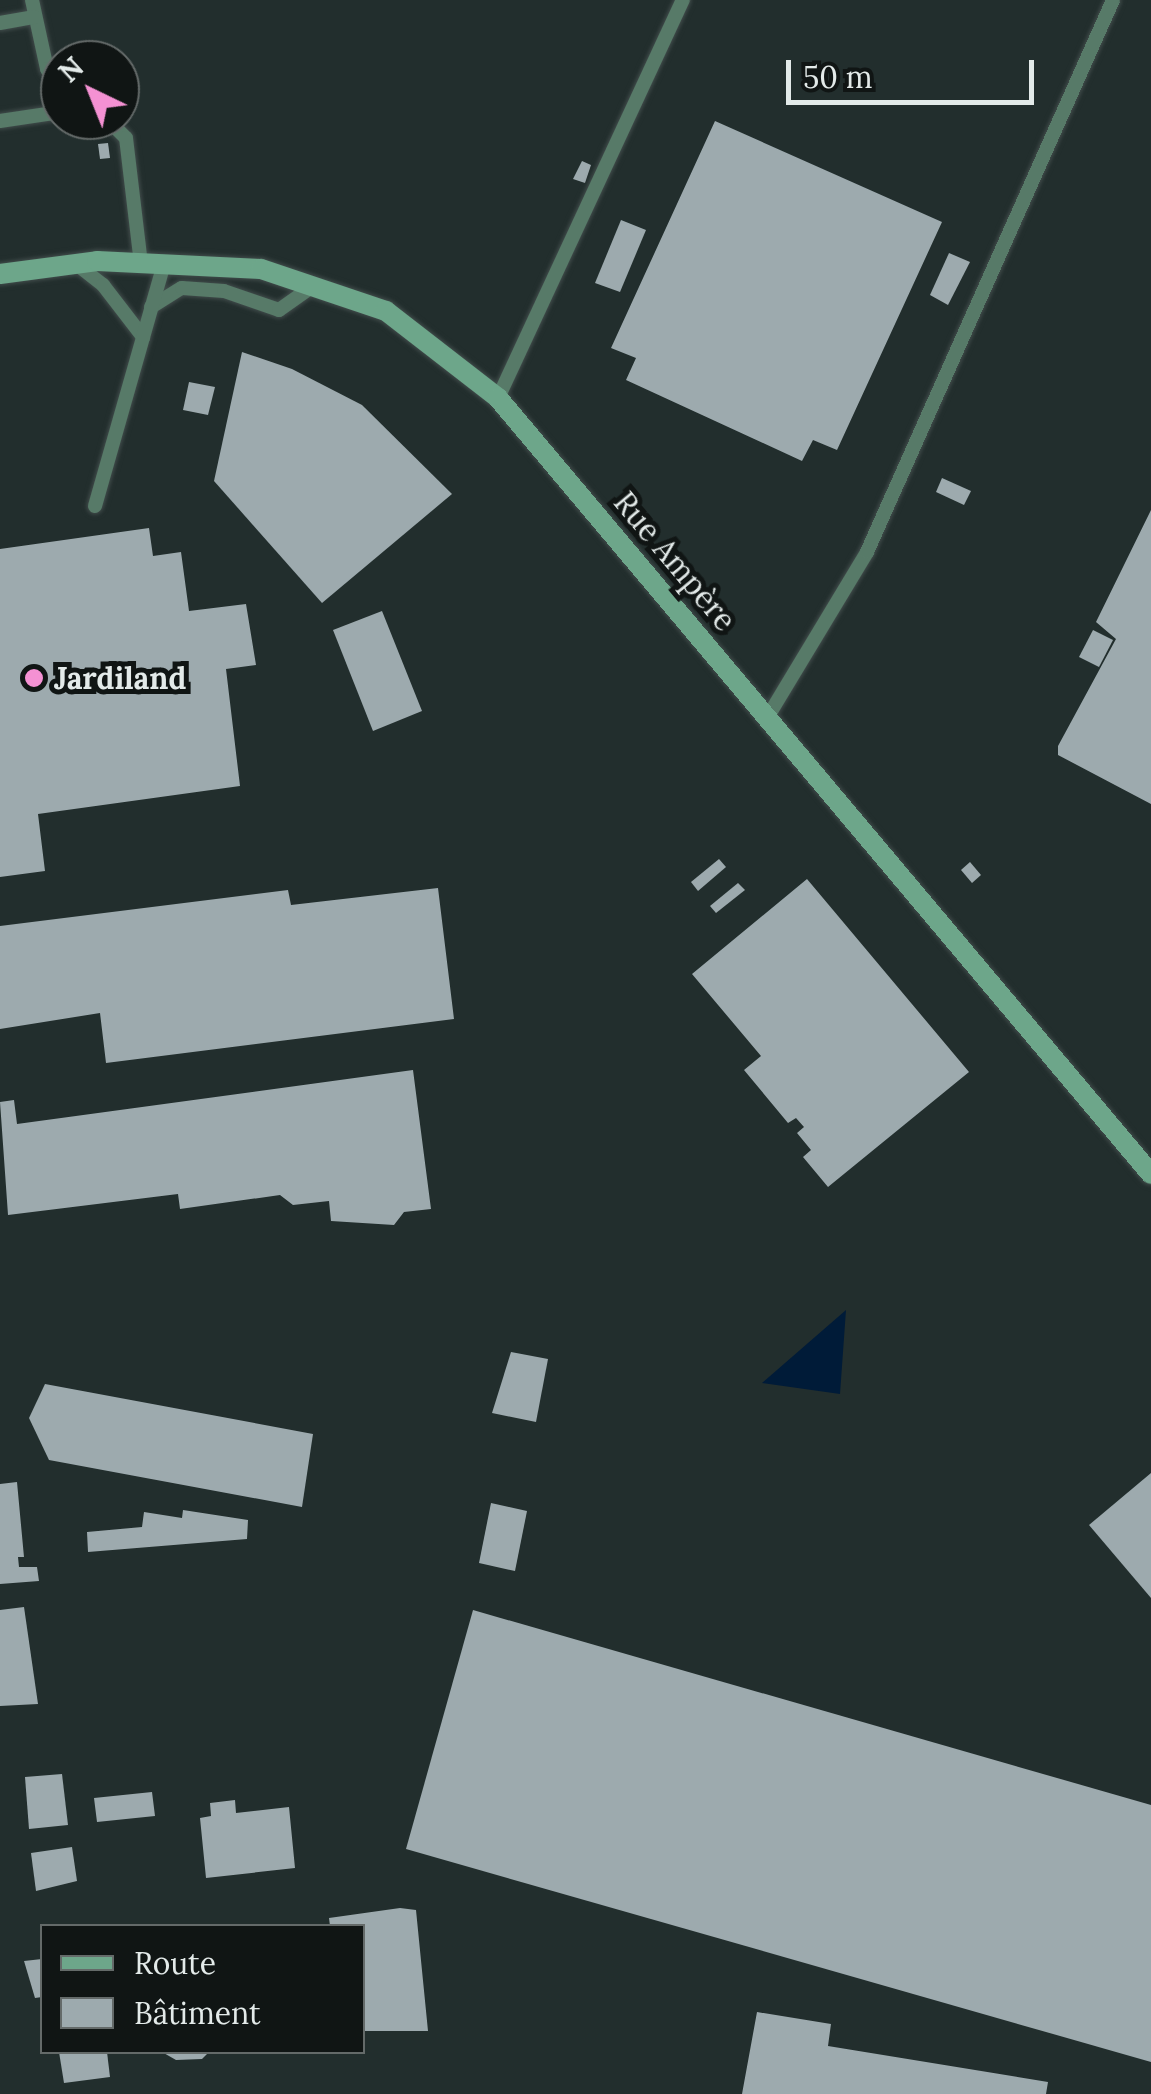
<!DOCTYPE html>
<html>
<head>
<meta charset="utf-8">
<style>
  body { margin:0 }
  #map { position:relative; width:1151px; height:2094px; overflow:hidden; background:#222e2d; font-family:Lora,serif }
  div>[style] { position:absolute }
  [style*='--x'] { left:calc(var(--x)*1px); top:calc(var(--y)*1px); width:calc(var(--w)*1px); rotate:calc(var(--a)*1deg) }
  .water>* { inset:0; background:#001b38 }
  .building>* { inset:0; background:#9daaae }
  .roads { filter:drop-shadow(0 0 2px #414c4b) drop-shadow(0 0 2px #414c4b) }
  .lane>* { height:14px; margin:-7px; padding:0 7px; transform-origin:7px; border-radius:7px; background:#577a68 }
  .secondary>* { height:20px; margin:-10px; padding:0 10px; transform-origin:10px; border-radius:10px; background:#6da68a }
  .dots>* { width:28px; height:28px; translate:-50% -50%; box-sizing:border-box; border:5px solid #101514; border-radius:50% }
  span { translate:-50% -50%; white-space:nowrap; text-align:center; line-height:1.15; -webkit-text-stroke:10px #101514; paint-order:stroke }
  .street-label { font-size:30px; color:#e3eae9 }
  .poi-label { font-size:30px; color:#e3eae9; font-weight:700 }
  .left { translate:0 -50%; text-align:left }
  .legend { position:absolute; left:40px; top:1924px; width:325px; height:130px; box-sizing:border-box; background:#101514; border:2px solid #646a69; margin:0; padding:12px 18px; list-style:none; font-size:30px; color:#e3eae9 }
  .legend li { display:flex; align-items:center; gap:20px; height:50px }
  .legend b { width:50px; border:2px solid #646a69 }
  .north { position:absolute; left:40px; top:40px; width:100px; height:100px; box-sizing:border-box; background:#101514; border:2px solid #646a69; border-radius:50%; rotate:317deg; font-size:28px; font-weight:700; line-height:40px; text-align:center; color:#e3eae9 }
  .north::after { content:''; display:block; margin:auto; width:35px; height:45px; background:#f491d3; clip-path:polygon(50% 0,100% 100%,50% 72%,0 100%) }
  .scale { position:absolute; left:786px; top:60px; width:248px; height:45px; box-sizing:border-box; border:5px solid #e3eae9; border-top:0; padding-left:12px; font-size:30px; line-height:35px; white-space:nowrap; color:#e3eae9; -webkit-text-stroke:8px #101514; paint-order:stroke }
</style>
</head>
<body>
<div id="map">
  <div class="water">
    <i style="clip-path:polygon(846px 1310px,840px 1394px,762px 1383px)"></i>
  </div>
  <div class="building">
    <i style="clip-path:polygon(715px 121px,942px 222px,837px 450px,813px 440px,802px 461px,626px 380px,636px 358px,611px 348px)"></i>
    <i style="clip-path:polygon(108px 143px,110px 158px,100px 159px,98px 144px)"></i>
    <i style="clip-path:polygon(582px 161px,591px 165px,585px 183px,573px 179px)"></i>
    <i style="clip-path:polygon(621px 220px,646px 230px,620px 292px,595px 283px)"></i>
    <i style="clip-path:polygon(949px 253px,970px 262px,948px 305px,930px 295px)"></i>
    <i style="clip-path:polygon(242px 352px,292px 369px,362px 405px,452px 494px,322px 603px,214px 481px)"></i>
    <i style="clip-path:polygon(189px 382px,215px 387px,208px 415px,183px 410px)"></i>
    <i style="clip-path:polygon(942px 478px,971px 491px,964px 505px,936px 492px)"></i>
    <i style="clip-path:polygon(1151px 510px,1151px 804px,1058px 755px,1058px 746px,1116px 639px,1096px 622px)"></i>
    <i style="clip-path:polygon(149px 528px,153px 556px,181px 552px,189px 611px,246px 604px,256px 665px,226px 669px,240px 786px,38px 814px,45px 871px,0 877px,0 549px)"></i>
    <i style="clip-path:polygon(382px 611px,422px 711px,373px 731px,333px 630px)"></i>
    <i style="clip-path:polygon(1093px 630px,1113px 640px,1099px 667px,1079px 657px)"></i>
    <i style="clip-path:polygon(719px 859px,726px 867px,698px 891px,691px 882px)"></i>
    <i style="clip-path:polygon(970px 862px,981px 875px,972px 883px,961px 870px)"></i>
    <i style="clip-path:polygon(807px 879px,969px 1072px,828px 1187px,803px 1157px,811px 1150px,797px 1133px,804px 1127px,796px 1118px,788px 1123px,744px 1070px,761px 1056px,692px 974px)"></i>
    <i style="clip-path:polygon(738px 883px,745px 890px,716px 913px,710px 906px)"></i>
    <i style="clip-path:polygon(438px 888px,454px 1019px,106px 1063px,100px 1013px,0 1029px,0 926px,288px 890px,291px 905px)"></i>
    <i style="clip-path:polygon(413px 1070px,431px 1209px,404px 1212px,394px 1225px,331px 1221px,329px 1201px,293px 1205px,280px 1195px,180px 1209px,178px 1194px,8px 1215px,0 1102px,14px 1100px,17px 1124px)"></i>
    <i style="clip-path:polygon(511px 1352px,548px 1359px,536px 1422px,492px 1413px)"></i>
    <i style="clip-path:polygon(45px 1384px,313px 1434px,302px 1507px,49px 1460px,29px 1418px)"></i>
    <i style="clip-path:polygon(1151px 1473px,1151px 1598px,1089px 1525px)"></i>
    <i style="clip-path:polygon(17px 1482px,24px 1557px,18px 1557px,19px 1567px,37px 1567px,39px 1581px,0 1584px,0 1484px)"></i>
    <i style="clip-path:polygon(491px 1503px,527px 1511px,515px 1571px,479px 1563px)"></i>
    <i style="clip-path:polygon(183px 1510px,248px 1520px,247px 1539px,88px 1552px,87px 1532px,142px 1527px,144px 1512px,182px 1518px)"></i>
    <i style="clip-path:polygon(24px 1607px,38px 1704px,0 1706px,0 1610px)"></i>
    <i style="clip-path:polygon(473px 1610px,1151px 1805px,1151px 2062px,406px 1849px)"></i>
    <i style="clip-path:polygon(62px 1774px,68px 1825px,29px 1829px,25px 1777px)"></i>
    <i style="clip-path:polygon(152px 1792px,155px 1816px,97px 1822px,94px 1798px)"></i>
    <i style="clip-path:polygon(235px 1800px,236px 1813px,289px 1807px,295px 1868px,206px 1878px,200px 1818px,211px 1816px,210px 1803px)"></i>
    <i style="clip-path:polygon(72px 1847px,77px 1881px,36px 1891px,31px 1853px)"></i>
    <i style="clip-path:polygon(400px 1908px,416px 1910px,428px 2031px,362px 2031px,362px 1926px,330px 1926px,329px 1918px)"></i>
    <i style="clip-path:polygon(42px 1959px,42px 1997px,35px 1998px,24px 1961px)"></i>
    <i style="clip-path:polygon(757px 2012px,831px 2024px,828px 2046px,1048px 2082px,1046px 2094px,742px 2094px)"></i>
    <i style="clip-path:polygon(59px 2052px,107px 2052px,110px 2077px,64px 2083px)"></i>
    <i style="clip-path:polygon(162px 2052px,209px 2052px,202px 2059px,176px 2060px)"></i>
  </div>
  <div class="roads">
    <div class="lane">
      <i style="--x:32;--y:0;--w:71;--a:77.7"></i>
      <i style="--x:47;--y:69;--w:19;--a:47"></i>
      <i style="--x:0;--y:23;--w:35;--a:-10"></i>
      <i style="--x:108;--y:120;--w:25;--a:45"></i>
      <i style="--x:126;--y:138;--w:126;--a:83.2"></i>
      <i style="--x:0;--y:121;--w:61;--a:-8.5"></i>
      <i style="--x:75;--y:263;--w:36;--a:38"></i>
      <i style="--x:103;--y:285;--w:66;--a:52.4"></i>
      <i style="--x:151;--y:307;--w:36;--a:-32"></i>
      <i style="--x:182;--y:288;--w:42;--a:4.1"></i>
      <i style="--x:224;--y:291;--w:58;--a:19.1"></i>
      <i style="--x:279;--y:310;--w:42;--a:-35.2"></i>
      <i style="--x:498;--y:398;--w:439;--a:-65.1"></i>
      <i style="--x:95;--y:506;--w:252;--a:-74.1"></i>
      <i style="--x:767;--y:718;--w:194;--a:-58.9"></i>
      <i style="--x:867;--y:552;--w:604;--a:-65.98"></i>
    </div>
    <div class="secondary">
      <i style="--x:0;--y:274;--w:98;--a:-7.6"></i>
      <i style="--x:97;--y:261;--w:164;--a:2.8"></i>
      <i style="--x:261;--y:269;--w:132;--a:18.6"></i>
      <i style="--x:386;--y:311;--w:142;--a:37.8"></i>
      <i style="--x:498;--y:398;--w:1014;--a:49.92"></i>
    </div>
  </div>
  <div class="dots">
    <i style="left:34px;top:678px;background:#f491d3"></i>
  </div>
  <div class="street-label">
    <span style="left:675px;top:561px;rotate:50deg">Rue Ampère</span>
  </div>
  <div class="poi-label">
    <span class="left" style="left:54px;top:678px">Jardiland</span>
  </div>
  <ul class="legend">
  <li><b style="height:12px;background:#6da68a"></b>Route</li>
  <li><b style="height:28px;background:#9daaae"></b>Bâtiment</li>
  </ul>
  <div class="north">N</div>
  <div class="scale">50 m</div>
</div>
</body>
</html>
